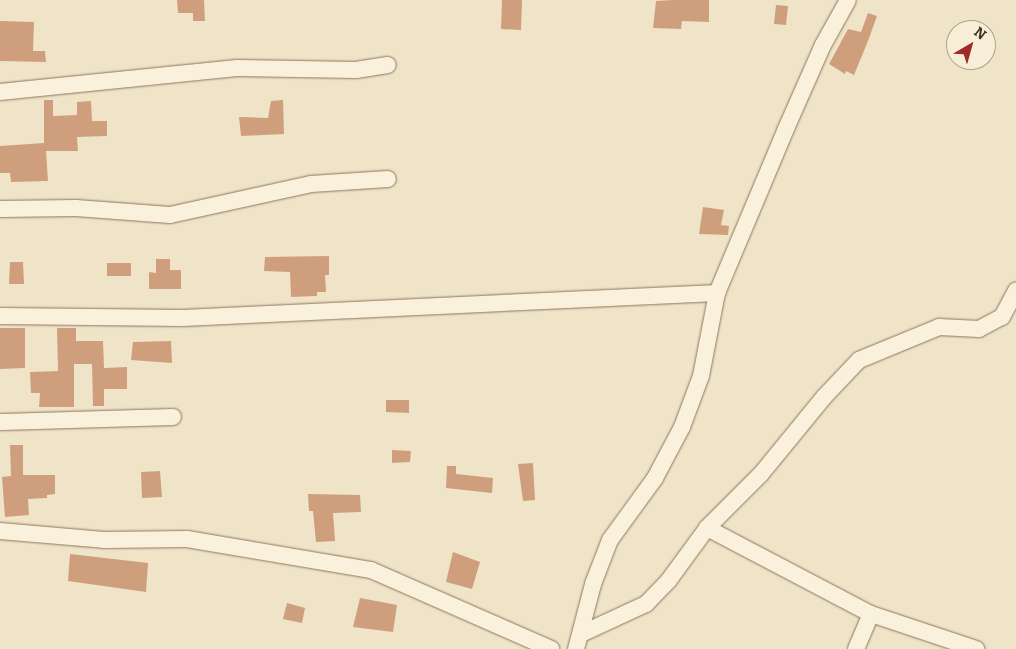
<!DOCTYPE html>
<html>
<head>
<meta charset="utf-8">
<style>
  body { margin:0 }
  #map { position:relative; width:1016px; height:649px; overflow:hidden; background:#f0e4c8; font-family:Bitter,serif }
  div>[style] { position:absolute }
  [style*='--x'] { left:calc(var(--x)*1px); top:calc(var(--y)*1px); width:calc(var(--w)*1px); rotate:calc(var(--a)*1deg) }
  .building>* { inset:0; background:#cf9f7d }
  .roads { filter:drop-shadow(0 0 1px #8d765c) drop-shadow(0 0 1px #8d765c) }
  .minor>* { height:16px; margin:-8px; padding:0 8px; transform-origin:8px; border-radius:8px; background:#faf1dc }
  span { translate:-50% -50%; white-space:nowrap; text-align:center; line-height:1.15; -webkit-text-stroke:4px #f7eed8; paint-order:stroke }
  .north { position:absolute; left:946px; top:20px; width:50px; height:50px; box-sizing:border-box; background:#f7eed8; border:1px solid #ada18e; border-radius:50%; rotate:38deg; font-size:14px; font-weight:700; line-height:20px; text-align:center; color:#3d2e20 }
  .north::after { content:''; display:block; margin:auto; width:18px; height:22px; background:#9e2a2b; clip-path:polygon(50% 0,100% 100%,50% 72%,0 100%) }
</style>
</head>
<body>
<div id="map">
  <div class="building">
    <i style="clip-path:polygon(177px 0,204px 0,205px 21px,193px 21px,193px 13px,178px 13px)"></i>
    <i style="clip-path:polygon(502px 0,522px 0,521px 30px,501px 29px)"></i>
    <i style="clip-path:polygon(673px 0,709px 0,709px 22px,682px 21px,681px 29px,653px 28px,656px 1px)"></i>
    <i style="clip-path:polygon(776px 5px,788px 6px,786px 25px,774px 24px)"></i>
    <i style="clip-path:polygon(868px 13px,877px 16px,868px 41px,854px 75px,846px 71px,845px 74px,829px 64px,848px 29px,861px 32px)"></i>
    <i style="clip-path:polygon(0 21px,34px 22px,33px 51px,45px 51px,46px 62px,0 61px)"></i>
    <i style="clip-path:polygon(44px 100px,53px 100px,53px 116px,77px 115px,77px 102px,91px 101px,92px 121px,107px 121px,107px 136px,77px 137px,78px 151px,46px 151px,48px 181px,11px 182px,10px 173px,0 173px,0 146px,44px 143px)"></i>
    <i style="clip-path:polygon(283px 100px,284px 134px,241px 136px,239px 117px,268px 118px,271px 101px)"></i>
    <i style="clip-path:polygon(703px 207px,724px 210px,721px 225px,729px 226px,728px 235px,699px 234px)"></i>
    <i style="clip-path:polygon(329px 256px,329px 275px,325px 275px,326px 292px,317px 292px,317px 296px,291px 297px,290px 272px,264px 271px,265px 257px)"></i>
    <i style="clip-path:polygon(156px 259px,170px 259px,170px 270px,181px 270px,181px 289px,149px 289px,149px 272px,156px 273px)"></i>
    <i style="clip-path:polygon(10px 262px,23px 262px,24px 284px,9px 284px)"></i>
    <i style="clip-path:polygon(107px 263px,131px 263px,131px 276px,107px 276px)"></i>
    <i style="clip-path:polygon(0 328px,25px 328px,25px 368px,0 369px)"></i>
    <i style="clip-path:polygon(57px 328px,76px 328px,76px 341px,103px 341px,104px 368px,127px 367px,127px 389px,104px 389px,104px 406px,93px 406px,92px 364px,74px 364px,74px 407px,39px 407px,40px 393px,31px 393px,30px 372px,58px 371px)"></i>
    <i style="clip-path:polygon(171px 341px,172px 363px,131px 360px,133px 342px)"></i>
    <i style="clip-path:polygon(386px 400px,409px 400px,409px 413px,386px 412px)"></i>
    <i style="clip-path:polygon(10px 445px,23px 445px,23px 475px,55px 475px,55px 494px,47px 495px,47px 498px,28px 499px,29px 515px,5px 517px,2px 477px,11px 476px)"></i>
    <i style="clip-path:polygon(392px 450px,411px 451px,410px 462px,392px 463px)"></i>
    <i style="clip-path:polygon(533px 463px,535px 500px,523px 501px,518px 464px)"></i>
    <i style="clip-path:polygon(447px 466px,456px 466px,456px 474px,493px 478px,492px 493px,446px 488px)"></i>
    <i style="clip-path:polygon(160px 471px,162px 497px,142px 498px,141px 472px)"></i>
    <i style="clip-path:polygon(308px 494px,360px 495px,361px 512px,333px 513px,335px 541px,316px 542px,313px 511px,309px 511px)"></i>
    <i style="clip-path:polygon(453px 552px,480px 562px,472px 589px,446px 582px)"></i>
    <i style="clip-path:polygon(70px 554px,148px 563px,146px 592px,68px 581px)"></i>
    <i style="clip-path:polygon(360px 598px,397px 605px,393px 632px,353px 627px)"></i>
    <i style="clip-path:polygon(287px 603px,305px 608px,302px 623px,283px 619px)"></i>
  </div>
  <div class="roads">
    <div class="minor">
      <i style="--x:0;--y:92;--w:238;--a:-5.8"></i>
      <i style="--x:237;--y:68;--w:119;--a:1"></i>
      <i style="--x:356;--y:70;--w:32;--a:-9"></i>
      <i style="--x:0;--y:209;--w:76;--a:-0.8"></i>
      <i style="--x:76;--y:208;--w:94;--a:4.3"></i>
      <i style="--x:170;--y:215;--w:144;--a:-12.4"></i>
      <i style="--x:311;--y:184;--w:77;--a:-3.7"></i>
      <i style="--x:0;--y:316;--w:183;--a:0.6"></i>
      <i style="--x:183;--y:318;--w:535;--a:-2.68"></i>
      <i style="--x:0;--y:422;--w:173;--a:-1.7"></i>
      <i style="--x:707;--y:528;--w:185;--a:27.7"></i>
      <i style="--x:871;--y:614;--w:111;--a:18.4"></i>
      <i style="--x:0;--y:531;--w:104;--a:4.9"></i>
      <i style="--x:104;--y:540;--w:83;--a:-0.7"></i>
      <i style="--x:187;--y:539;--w:187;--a:9.6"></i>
      <i style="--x:371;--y:570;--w:197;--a:23.7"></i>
      <i style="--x:581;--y:634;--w:72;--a:-24.8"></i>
      <i style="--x:646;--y:604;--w:33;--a:-46"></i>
      <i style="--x:669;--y:580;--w:64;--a:-53.8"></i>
      <i style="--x:707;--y:528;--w:76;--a:-45"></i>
      <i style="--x:761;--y:474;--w:99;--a:-50.7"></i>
      <i style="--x:824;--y:397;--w:51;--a:-46.6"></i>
      <i style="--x:859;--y:360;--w:87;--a:-22.4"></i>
      <i style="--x:939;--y:327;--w:40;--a:2.9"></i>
      <i style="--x:979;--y:329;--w:26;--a:-28"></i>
      <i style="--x:1002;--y:317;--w:30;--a:-62"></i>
      <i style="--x:576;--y:649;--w:67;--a:-75.3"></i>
      <i style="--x:593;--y:584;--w:47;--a:-68.9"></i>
      <i style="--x:610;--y:540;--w:77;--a:-54"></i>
      <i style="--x:655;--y:478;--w:58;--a:-62.1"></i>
      <i style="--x:682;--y:427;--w:54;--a:-69.6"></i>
      <i style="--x:701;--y:376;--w:85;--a:-79.1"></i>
      <i style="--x:717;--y:293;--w:176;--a:-67.2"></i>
      <i style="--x:785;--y:131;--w:94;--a:-66.2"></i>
      <i style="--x:823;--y:45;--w:51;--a:-60.9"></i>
      <i style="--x:856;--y:649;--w:38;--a:-67"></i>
    </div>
  </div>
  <div class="north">N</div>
</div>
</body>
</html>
